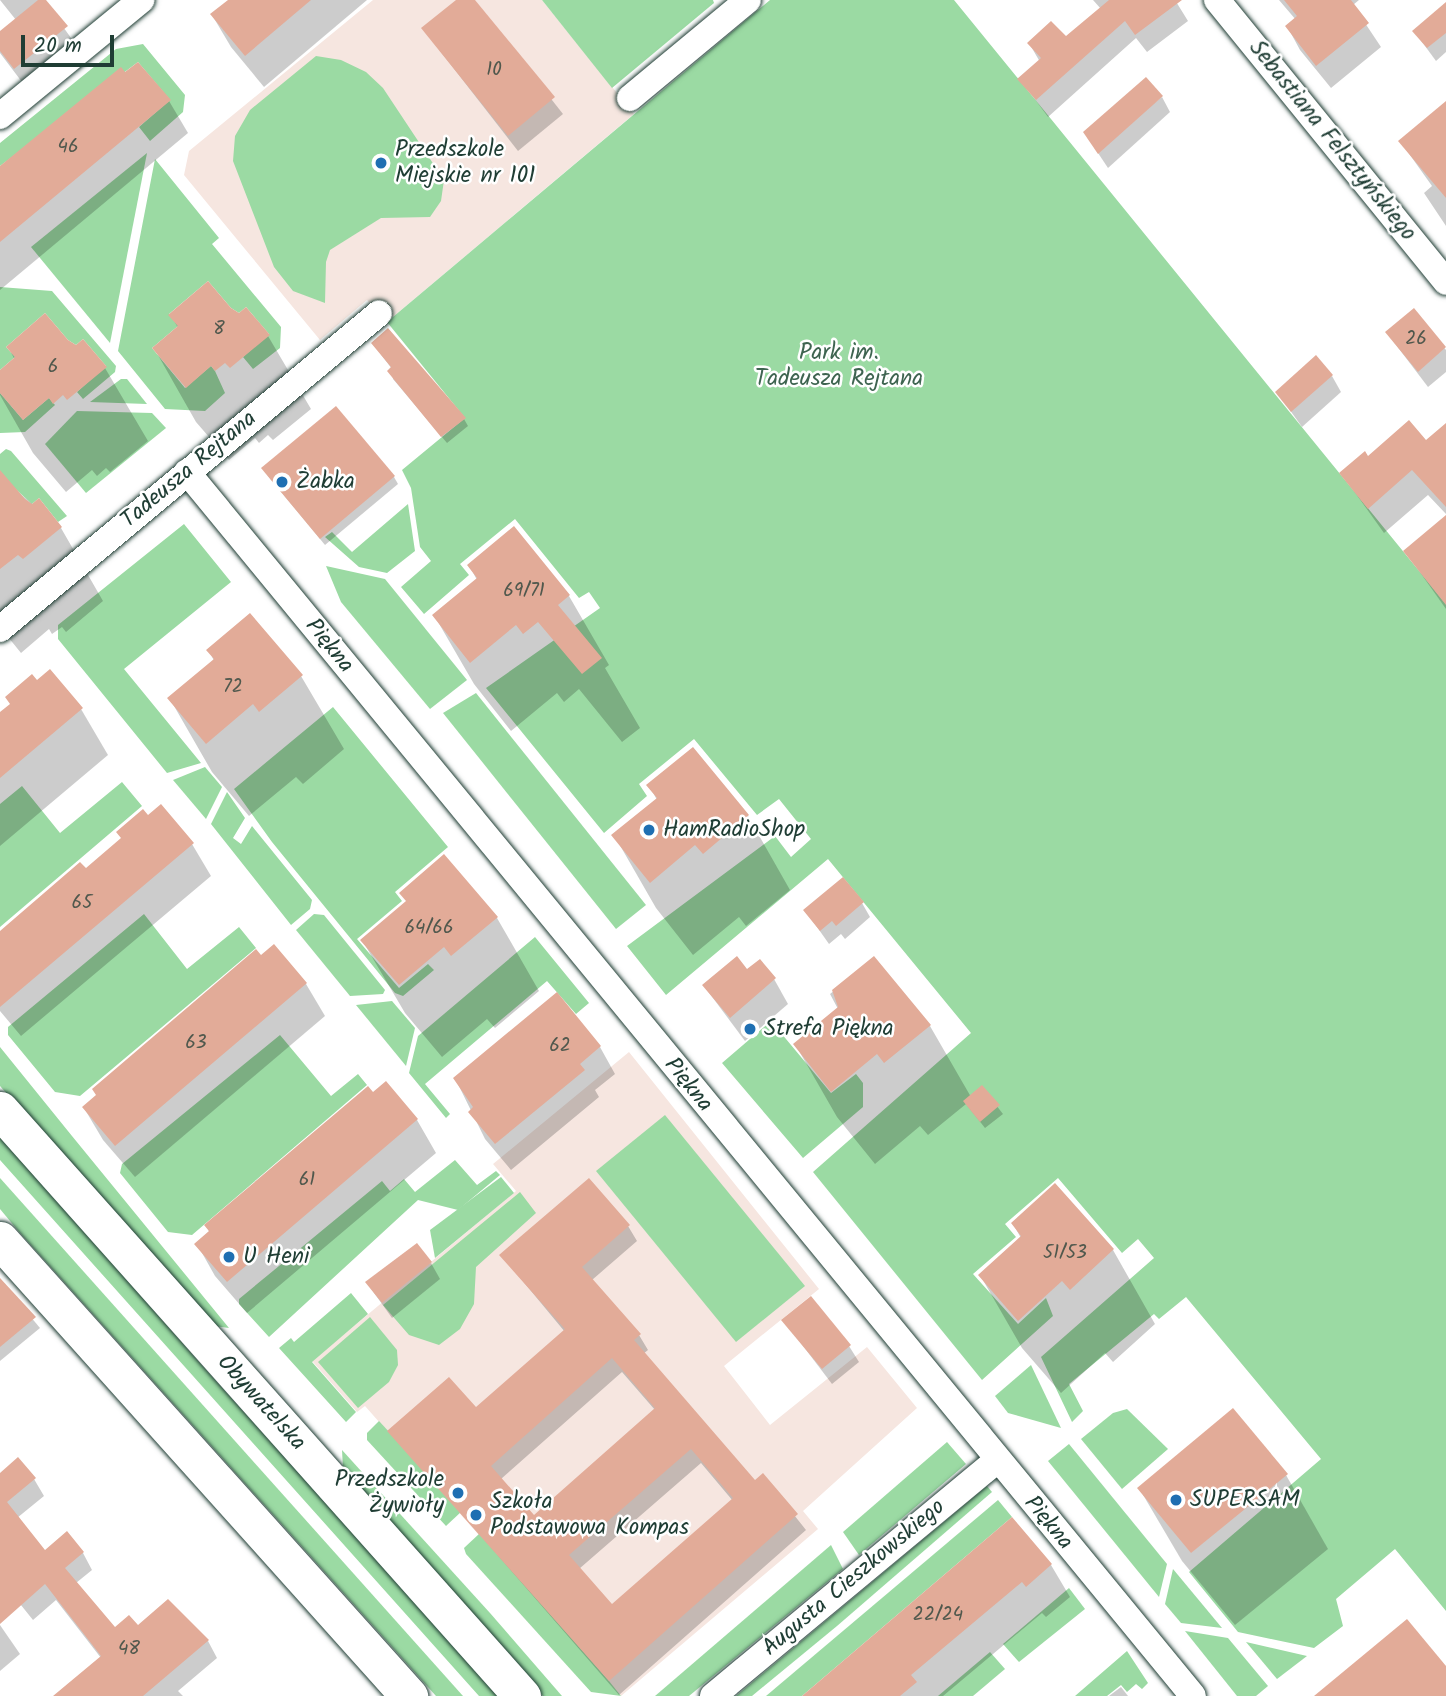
<!DOCTYPE html>
<html>
<head>
<meta charset="utf-8">
<style>
  body { margin:0 }
  #map { position:relative; width:1446px; height:1696px; overflow:hidden; background:#fff; font-family:Kalam,sans-serif }
  div>[style] { position:absolute }
  [style*='--x'] { left:calc(var(--x)*1px); top:calc(var(--y)*1px); width:calc(var(--w)*1px); rotate:calc(var(--a)*1deg) }
  .built>* { inset:0; background:#f6e6e0 }
  .green>* { inset:0; background:#9bdaa3 }
  .shadow>* { inset:0; background:#0003 }
  .building>* { inset:0; background:#e2ab98 }
  .roads { filter:drop-shadow(0 0 2px #1f3d34) drop-shadow(0 0 2px #1f3d34) }
  .minor>* { height:26px; margin:-13px; padding:0 13px; transform-origin:13px; border-radius:13px; background:#fff }
  .secondary>* { height:37px; margin:-18.5px; padding:0 18.5px; transform-origin:18.5px; border-radius:18.5px; background:#fff }
  .dots>* { width:19px; height:19px; translate:-50% -50%; box-sizing:border-box; border:4px solid #fff; border-radius:50% }
  span { translate:-50% -50%; white-space:nowrap; text-align:center; line-height:1.15; -webkit-text-stroke:5px #fff; paint-order:stroke }
  .number-label { font-size:19px; color:#50584d }
  .number-label span { -webkit-text-stroke-width:0 }
  .street-label { font-size:23px; color:#1f3d34 }
  .poi-label { font-size:23px; color:#1f3d34 }
  .left { translate:0 -50%; text-align:left }
  .right { translate:-100% -50%; text-align:right }
  .park-label { font-size:23px; color:#3e6450 }
  .scale { position:absolute; left:21px; top:35px; width:93px; height:32px; box-sizing:border-box; border:4px solid #1f3d34; border-top:0; padding-left:9px; font-size:21px; line-height:24px; white-space:nowrap; color:#1f3d34; -webkit-text-stroke:5px #fff; paint-order:stroke }
</style>
</head>
<body>
<div id="map">
  <div class="built">
    <i style="clip-path:polygon(373px 0,542px 0,634px 114px,387px 322px,367px 300px,320px 340px,184px 175px,189px 151px)"></i>
    <i style="clip-path:polygon(629px 1052px,819px 1289px,724px 1366px,770px 1425px,867px 1347px,917px 1408px,803px 1511px,818px 1529px,621px 1696px,365px 1406px,357px 1412px,312px 1361px,516px 1191px,493px 1164px)"></i>
  </div>
  <div class="green">
    <i style="clip-path:polygon(542px 0,713px 0,714px 3px,612px 88px)"></i>
    <i style="clip-path:polygon(770px 0,954px 0,1446px 604px,1446px 1611px,1395px 1549px,1336px 1599px,1343px 1626px,1314px 1648px,1238px 1632px,1189px 1572px,1321px 1459px,1186px 1297px,1159px 1319px,1154px 1314px,1069px 1384px,1083px 1411px,1072px 1422px,1041px 1357px,1154px 1258px,1138px 1239px,1122px 1253px,1058px 1178px,1005px 1224px,1016px 1237px,973px 1274px,1018px 1324px,1046px 1298px,1053px 1316px,982px 1380px,813px 1172px,971px 1033px,828px 859px,666px 995px,627px 946px,775px 836px,791px 857px,811px 839px,779px 799px,757px 815px,694px 739px,639px 784px,647px 796px,604px 833px,486px 688px,600px 608px,589px 592px,579px 598px,515px 519px,460px 564px,469px 575px,424px 614px,401px 587px,431px 561px,420px 547px,411px 488px,402px 470px,465px 418px,387px 322px)"></i>
    <i style="clip-path:polygon(143px 44px,185px 95px,183px 112px,150px 141px,139px 127px,170px 100px,138px 62px,0 166px,0 143px,116px 49px)"></i>
    <i style="clip-path:polygon(316px 56px,341px 60px,366px 72px,383px 88px,444px 180px,441px 201px,430px 217px,381px 218px,330px 250px,326px 262px,325px 303px,293px 291px,274px 267px,233px 161px,235px 136px,250px 110px)"></i>
    <i style="clip-path:polygon(147px 153px,110px 343px,31px 247px)"></i>
    <i style="clip-path:polygon(155px 159px,219px 238px,212px 244px,281px 327px,280px 348px,253px 369px,243px 357px,269px 334px,246px 307px,239px 313px,231px 308px,208px 281px,169px 314px,178px 326px,152px 348px,185px 388px,211px 366px,215px 371px,225px 393px,205px 411px,165px 409px,118px 351px)"></i>
    <i style="clip-path:polygon(0 287px,52px 291px,116px 366px,115px 372px,83px 399px,77px 392px,106px 366px,83px 339px,76px 345px,68px 340px,45px 313px,6px 347px,15px 357px,0 370px)"></i>
    <i style="clip-path:polygon(121px 379px,127px 379px,147px 404px,90px 402px)"></i>
    <i style="clip-path:polygon(0 393px,23px 420px,49px 398px,55px 405px,25px 432px,0 433px)"></i>
    <i style="clip-path:polygon(77px 411px,152px 413px,166px 428px,86px 493px,45px 444px)"></i>
    <i style="clip-path:polygon(6px 449px,11px 451px,67px 516px,58px 522px,39px 498px,32px 504px,0 475px,0 454px)"></i>
    <i style="clip-path:polygon(408px 504px,415px 551px,387px 573px,359px 567px,325px 537px,332px 532px,352px 552px)"></i>
    <i style="clip-path:polygon(184px 524px,231px 582px,124px 669px,201px 763px,167px 773px,58px 639px,58px 625px)"></i>
    <i style="clip-path:polygon(326px 566px,385px 579px,467px 680px,430px 709px,341px 602px)"></i>
    <i style="clip-path:polygon(476px 693px,646px 905px,616px 929px,443px 713px)"></i>
    <i style="clip-path:polygon(333px 707px,448px 847px,395px 892px,402px 901px,357px 939px,399px 988px,428px 964px,434px 970px,403px 996px,395px 993px,272px 842px,234px 789px)"></i>
    <i style="clip-path:polygon(205px 767px,222px 787px,206px 819px,173px 780px)"></i>
    <i style="clip-path:polygon(122px 782px,142px 806px,0 927px,0 804px,22px 786px,60px 833px)"></i>
    <i style="clip-path:polygon(227px 792px,245px 818px,233px 838px,241px 844px,252px 826px,312px 900px,310px 909px,291px 925px,211px 824px)"></i>
    <i style="clip-path:polygon(144px 914px,187px 969px,239px 927px,256px 948px,80px 1096px,55px 1092px,8px 1035px,8px 1027px)"></i>
    <i style="clip-path:polygon(314px 914px,324px 915px,385px 990px,383px 994px,350px 996px,296px 930px)"></i>
    <i style="clip-path:polygon(535px 937px,589px 1003px,576px 1014px,547px 981px,425px 1084px,450px 1114px,446px 1118px,409px 1073px,418px 1036px)"></i>
    <i style="clip-path:polygon(392px 1001px,415px 1028px,406px 1066px,356px 1005px)"></i>
    <i style="clip-path:polygon(771px 1021px,831px 1093px,856px 1074px,863px 1083px,863px 1107px,803px 1158px,722px 1063px)"></i>
    <i style="clip-path:polygon(280px 1035px,331px 1096px,358px 1074px,367px 1085px,192px 1235px,168px 1232px,120px 1173px,122px 1164px)"></i>
    <i style="clip-path:polygon(0 1047px,72px 1136px,229px 1328px,214px 1326px,0 1086px)"></i>
    <i style="clip-path:polygon(665px 1115px,805px 1286px,736px 1342px,596px 1171px)"></i>
    <i style="clip-path:polygon(0 1135px,199px 1362px,499px 1696px,479px 1696px,0 1160px)"></i>
    <i style="clip-path:polygon(455px 1160px,477px 1185px,496px 1171px,500px 1175px,458px 1210px,418px 1200px,269px 1337px,239px 1304px,239px 1299px,382px 1181px,390px 1191px,404px 1179px,415px 1192px)"></i>
    <i style="clip-path:polygon(501px 1177px,514px 1193px,435px 1258px,430px 1230px)"></i>
    <i style="clip-path:polygon(0 1178px,463px 1696px,436px 1696px,20px 1233px,0 1209px)"></i>
    <i style="clip-path:polygon(520px 1192px,536px 1213px,476px 1267px,474px 1304px,460px 1329px,439px 1345px,409px 1335px,383px 1305px)"></i>
    <i style="clip-path:polygon(351px 1293px,368px 1314px,312px 1362px,356px 1412px,346px 1422px,279px 1348px,291px 1338px,294px 1342px)"></i>
    <i style="clip-path:polygon(370px 1317px,397px 1350px,398px 1365px,389px 1382px,358px 1408px,318px 1362px)"></i>
    <i style="clip-path:polygon(1031px 1365px,1061px 1428px,1008px 1413px,995px 1396px)"></i>
    <i style="clip-path:polygon(1127px 1409px,1168px 1449px,1122px 1489px,1081px 1439px,1113px 1413px)"></i>
    <i style="clip-path:polygon(379px 1421px,462px 1511px,446px 1526px,367px 1440px,367px 1433px)"></i>
    <i style="clip-path:polygon(947px 1442px,966px 1464px,859px 1555px,843px 1532px)"></i>
    <i style="clip-path:polygon(1069px 1444px,1167px 1564px,1159px 1597px,1048px 1461px)"></i>
    <i style="clip-path:polygon(342px 1450px,490px 1613px,562px 1696px,543px 1696px,343px 1468px)"></i>
    <i style="clip-path:polygon(987px 1486px,992px 1492px,837px 1626px,752px 1696px,736px 1696px)"></i>
    <i style="clip-path:polygon(998px 1500px,1012px 1517px,802px 1696px,766px 1696px)"></i>
    <i style="clip-path:polygon(480px 1533px,609px 1681px,621px 1696px,591px 1692px,466px 1554px,464px 1548px)"></i>
    <i style="clip-path:polygon(831px 1545px,843px 1569px,689px 1696px,655px 1696px)"></i>
    <i style="clip-path:polygon(1173px 1569px,1222px 1628px,1181px 1623px,1165px 1604px)"></i>
    <i style="clip-path:polygon(1069px 1588px,1085px 1609px,1019px 1662px,1003px 1644px)"></i>
    <i style="clip-path:polygon(1185px 1631px,1228px 1638px,1268px 1686px,1256px 1696px,1237px 1696px)"></i>
    <i style="clip-path:polygon(1246px 1642px,1307px 1656px,1277px 1679px)"></i>
    <i style="clip-path:polygon(1127px 1651px,1148px 1683px,1142px 1689px,1136px 1684px,1127px 1692px,1121px 1685px,1107px 1696px,1075px 1696px)"></i>
    <i style="clip-path:polygon(990px 1652px,1005px 1669px,973px 1696px,938px 1696px)"></i>
  </div>
  <div class="shadow">
    <i style="clip-path:polygon(0 0,44px 0,76px 45px,25px 86px,0 53px,0 33px,16px 20px)"></i>
    <i style="clip-path:polygon(230px 0,367px 0,264px 87px,231px 47px,212px 15px)"></i>
    <i style="clip-path:polygon(458px 0,473px 0,563px 114px,518px 151px,423px 29px)"></i>
    <i style="clip-path:polygon(1093px 0,1175px 0,1188px 21px,1147px 52px,1136px 38px,1048px 117px,1020px 79px,1040px 62px,1029px 43px,1066px 39px,1101px 9px)"></i>
    <i style="clip-path:polygon(1279px 0,1359px 0,1353px 5px,1381px 47px,1331px 88px,1300px 50px,1287px 26px,1296px 20px)"></i>
    <i style="clip-path:polygon(1446px 4px,1446px 52px,1436px 61px,1414px 31px)"></i>
    <i style="clip-path:polygon(124px 74px,169px 101px,188px 133px,0 290px,0 169px)"></i>
    <i style="clip-path:polygon(1162px 97px,1170px 112px,1108px 168px,1094px 147px)"></i>
    <i style="clip-path:polygon(1446px 104px,1446px 226px,1424px 193px,1432px 186px,1400px 141px)"></i>
    <i style="clip-path:polygon(230px 309px,268px 336px,311px 409px,273px 440px,268px 435px,259px 443px,255px 438px,229px 460px,196px 422px,154px 348px,178px 328px,171px 315px)"></i>
    <i style="clip-path:polygon(1414px 311px,1446px 350px,1446px 372px,1428px 387px,1387px 333px)"></i>
    <i style="clip-path:polygon(67px 341px,105px 368px,148px 441px,110px 472px,106px 468px,97px 476px,92px 470px,66px 492px,33px 453px,0 395px,0 372px,15px 360px,8px 347px)"></i>
    <i style="clip-path:polygon(373px 344px,464px 419px,468px 426px,447px 443px,393px 379px,392px 369px)"></i>
    <i style="clip-path:polygon(1332px 376px,1341px 392px,1302px 427px,1277px 392px)"></i>
    <i style="clip-path:polygon(1446px 426px,1446px 514px,1428px 495px,1384px 533px,1341px 473px,1368px 458px,1425px 442px)"></i>
    <i style="clip-path:polygon(268px 476px,394px 477px,398px 484px,325px 545px)"></i>
    <i style="clip-path:polygon(0 477px,61px 528px,103px 601px,66px 632px,62px 627px,52px 634px,49px 629px,21px 653px,0 627px)"></i>
    <i style="clip-path:polygon(1446px 517px,1446px 609px,1405px 551px)"></i>
    <i style="clip-path:polygon(514px 529px,569px 596px,609px 665px,605px 668px,640px 728px,622px 742px,579px 689px,564px 702px,557px 693px,511px 731px,474px 684px,434px 615px,477px 580px,469px 565px)"></i>
    <i style="clip-path:polygon(209px 650px,301px 676px,344px 749px,303px 784px,296px 777px,249px 816px,212px 772px,170px 699px,214px 661px)"></i>
    <i style="clip-path:polygon(81px 709px,108px 755px,0 846px,0 714px)"></i>
    <i style="clip-path:polygon(693px 749px,748px 816px,790px 890px,746px 926px,739px 917px,693px 955px,656px 908px,614px 835px,657px 800px,649px 785px)"></i>
    <i style="clip-path:polygon(148px 818px,192px 844px,211px 876px,21px 1036px,0 1011px,0 933px,86px 871px)"></i>
    <i style="clip-path:polygon(402px 893px,497px 918px,539px 991px,495px 1028px,487px 1019px,442px 1057px,405px 1013px,362px 940px,407px 902px)"></i>
    <i style="clip-path:polygon(862px 903px,870px 917px,845px 939px,841px 934px,829px 944px,805px 910px)"></i>
    <i style="clip-path:polygon(274px 946px,306px 984px,325px 1016px,135px 1177px,103px 1140px,84px 1108px)"></i>
    <i style="clip-path:polygon(874px 958px,930px 1026px,971px 1097px,982px 1087px,1003px 1114px,985px 1128px,966px 1104px,928px 1135px,920px 1126px,875px 1164px,837px 1117px,795px 1044px,838px 1009px,830px 994px)"></i>
    <i style="clip-path:polygon(774px 979px,788px 1004px,745px 1041px,704px 986px)"></i>
    <i style="clip-path:polygon(557px 995px,600px 1047px,615px 1074px,595px 1090px,599px 1097px,511px 1170px,485px 1139px,455px 1078px)"></i>
    <i style="clip-path:polygon(386px 1084px,417px 1120px,436px 1153px,247px 1313px,215px 1276px,197px 1244px,210px 1233px,206px 1226px)"></i>
    <i style="clip-path:polygon(1055px 1186px,1113px 1250px,1155px 1324px,1113px 1362px,1105px 1353px,1061px 1393px,1022px 1348px,980px 1275px,1021px 1238px,1013px 1224px)"></i>
    <i style="clip-path:polygon(evenodd,628px 1226px,637px 1241px,592px 1280px,639px 1335px,648px 1350px,643px 1354px,755px 1482px,763px 1476px,806px 1530px,619px 1695px,390px 1431px,476px 1410px,565px 1332px,502px 1256px,628px 1226px,622px 1372px,655px 1410px,534px 1517px,501px 1479px,622px 1372px,628px 1226px,701px 1463px,733px 1501px,612px 1606px,579px 1569px,701px 1463px)"></i>
    <i style="clip-path:polygon(431px 1263px,440px 1279px,392px 1318px,367px 1283px)"></i>
    <i style="clip-path:polygon(0 1280px,40px 1328px,0 1361px)"></i>
    <i style="clip-path:polygon(784px 1321px,849px 1346px,859px 1362px,832px 1384px)"></i>
    <i style="clip-path:polygon(0 1475px,34px 1479px,44px 1496px,17px 1518px,45px 1552px,83px 1553px,92px 1570px,76px 1583px,115px 1630px,137px 1627px,208px 1641px,217px 1658px,178px 1691px,183px 1696px,56px 1696px,101px 1658px,56px 1600px,33px 1620px,0 1579px)"></i>
    <i style="clip-path:polygon(1286px 1475px,1328px 1549px,1235px 1625px,1182px 1561px,1139px 1488px)"></i>
    <i style="clip-path:polygon(1012px 1519px,1051px 1565px,1070px 1597px,1046px 1617px,1042px 1613px,943px 1696px,804px 1696px)"></i>
    <i style="clip-path:polygon(0 1625px,20px 1654px,0 1671px)"></i>
    <i style="clip-path:polygon(1121px 1687px,1128px 1696px,1109px 1696px)"></i>
  </div>
  <div class="building">
    <i style="clip-path:polygon(38px 0,46px 0,68px 26px,14px 69px,0 51px,0 31px)"></i>
    <i style="clip-path:polygon(228px 0,311px 0,245px 56px,210px 14px)"></i>
    <i style="clip-path:polygon(456px 0,475px 0,555px 97px,508px 136px,421px 28px)"></i>
    <i style="clip-path:polygon(1109px 0,1182px 0,1135px 35px,1125px 21px,1036px 100px,1017px 79px,1041px 58px,1027px 43px,1051px 21px,1066px 36px)"></i>
    <i style="clip-path:polygon(1284px 0,1351px 0,1369px 23px,1316px 66px,1285px 26px,1297px 16px)"></i>
    <i style="clip-path:polygon(1446px 2px,1446px 33px,1427px 48px,1412px 31px)"></i>
    <i style="clip-path:polygon(138px 62px,171px 100px,0 242px,0 166px,121px 67px,125px 72px)"></i>
    <i style="clip-path:polygon(1146px 77px,1163px 96px,1098px 154px,1083px 132px)"></i>
    <i style="clip-path:polygon(1446px 101px,1446px 198px,1398px 141px)"></i>
    <i style="clip-path:polygon(208px 281px,231px 308px,239px 313px,246px 307px,270px 335px,230px 368px,225px 363px,215px 371px,211px 366px,186px 388px,152px 348px,178px 326px,168px 315px)"></i>
    <i style="clip-path:polygon(1414px 308px,1446px 347px,1418px 372px,1385px 332px)"></i>
    <i style="clip-path:polygon(45px 313px,68px 340px,76px 345px,83px 339px,107px 367px,67px 400px,63px 395px,53px 404px,49px 398px,23px 420px,0 393px,0 370px,15px 357px,6px 347px)"></i>
    <i style="clip-path:polygon(388px 328px,466px 418px,441px 437px,387px 371px,391px 367px,371px 343px)"></i>
    <i style="clip-path:polygon(1316px 355px,1333px 375px,1291px 412px,1275px 392px)"></i>
    <i style="clip-path:polygon(336px 406px,395px 476px,320px 539px,261px 468px)"></i>
    <i style="clip-path:polygon(1409px 420px,1426px 440px,1446px 423px,1446px 507px,1412px 470px,1368px 509px,1339px 473px,1365px 451px,1368px 456px)"></i>
    <i style="clip-path:polygon(0 470px,25px 499px,32px 504px,39px 498px,62px 527px,23px 559px,18px 555px,0 569px)"></i>
    <i style="clip-path:polygon(1446px 515px,1446px 605px,1403px 551px)"></i>
    <i style="clip-path:polygon(514px 526px,570px 595px,558px 605px,602px 658px,582px 674px,538px 622px,523px 634px,516px 625px,470px 663px,432px 615px,477px 578px,467px 565px)"></i>
    <i style="clip-path:polygon(250px 613px,303px 675px,259px 712px,253px 704px,206px 744px,167px 698px,214px 659px,206px 650px)"></i>
    <i style="clip-path:polygon(50px 669px,83px 708px,0 778px,0 712px,10px 704px,5px 697px,32px 674px,37px 680px)"></i>
    <i style="clip-path:polygon(693px 747px,749px 815px,703px 854px,695px 845px,650px 883px,611px 835px,657px 798px,646px 785px)"></i>
    <i style="clip-path:polygon(161px 804px,194px 843px,0 1007px,0 931px,80px 862px,86px 868px,121px 838px,116px 832px,143px 809px,148px 815px)"></i>
    <i style="clip-path:polygon(444px 854px,498px 917px,451px 956px,444px 947px,399px 985px,360px 940px,406px 901px,399px 893px)"></i>
    <i style="clip-path:polygon(843px 877px,864px 902px,836px 926px,832px 921px,820px 931px,803px 910px)"></i>
    <i style="clip-path:polygon(274px 944px,307px 983px,115px 1146px,82px 1107px,96px 1095px,92px 1089px,256px 949px,261px 955px)"></i>
    <i style="clip-path:polygon(737px 956px,747px 969px,760px 959px,776px 978px,730px 1018px,702px 985px)"></i>
    <i style="clip-path:polygon(874px 956px,931px 1025px,884px 1063px,877px 1054px,831px 1092px,793px 1044px,838px 1007px,832px 990px)"></i>
    <i style="clip-path:polygon(557px 992px,601px 1046px,580px 1064px,585px 1070px,495px 1144px,468px 1112px,473px 1107px,453px 1078px)"></i>
    <i style="clip-path:polygon(386px 1081px,418px 1119px,227px 1282px,194px 1244px,209px 1231px,204px 1225px,368px 1086px,373px 1092px)"></i>
    <i style="clip-path:polygon(982px 1085px,1000px 1105px,980px 1122px,963px 1101px)"></i>
    <i style="clip-path:polygon(evenodd,589px 1178px,630px 1225px,582px 1267px,641px 1334px,634px 1340px,755px 1480px,763px 1473px,798px 1514px,609px 1681px,387px 1431px,449px 1377px,476px 1407px,565px 1329px,499px 1255px,589px 1178px,612px 1358px,655px 1408px,534px 1515px,491px 1466px,612px 1358px,589px 1178px,691px 1449px,733px 1498px,612px 1604px,569px 1555px,691px 1449px)"></i>
    <i style="clip-path:polygon(1055px 1183px,1114px 1249px,1070px 1290px,1062px 1281px,1018px 1321px,978px 1275px,1021px 1236px,1011px 1223px)"></i>
    <i style="clip-path:polygon(417px 1243px,432px 1262px,382px 1303px,365px 1282px)"></i>
    <i style="clip-path:polygon(0 1278px,36px 1317px,0 1347px)"></i>
    <i style="clip-path:polygon(811px 1296px,851px 1345px,822px 1369px,781px 1320px)"></i>
    <i style="clip-path:polygon(1233px 1408px,1288px 1474px,1191px 1553px,1137px 1488px)"></i>
    <i style="clip-path:polygon(18px 1457px,36px 1478px,7px 1502px,45px 1550px,67px 1531px,84px 1552px,65px 1568px,115px 1627px,129px 1615px,138px 1625px,168px 1599px,209px 1640px,143px 1696px,53px 1696px,101px 1656px,45px 1584px,0 1624px,0 1473px)"></i>
    <i style="clip-path:polygon(1012px 1517px,1052px 1564px,1026px 1587px,1022px 1582px,911px 1675px,917px 1682px,900px 1696px,802px 1696px)"></i>
    <i style="clip-path:polygon(1407px 1619px,1446px 1666px,1446px 1696px,1314px 1696px)"></i>
  </div>
  <div class="roads">
    <div class="minor">
      <i style="--x:1217;--y:0;--w:363;--a:50.9"></i>
      <i style="--x:630;--y:98;--w:153;--a:-39.7"></i>
      <i style="--x:0;--y:116;--w:183;--a:-39.4"></i>
      <i style="--x:187;--y:472;--w:1584;--a:50.58"></i>
      <i style="--x:0;--y:629;--w:493;--a:-39.8"></i>
      <i style="--x:713;--y:1696;--w:368;--a:-39.7"></i>
    </div>
    <div class="secondary">
      <i style="--x:0;--y:1110;--w:785;--a:48.31"></i>
      <i style="--x:0;--y:1240;--w:613;--a:48.11"></i>
    </div>
  </div>
  <div class="dots">
    <i style="left:381px;top:163px;background:#1f6fb2"></i>
    <i style="left:282px;top:482px;background:#1f6fb2"></i>
    <i style="left:649px;top:830px;background:#1f6fb2"></i>
    <i style="left:750px;top:1029px;background:#1f6fb2"></i>
    <i style="left:229px;top:1257px;background:#1f6fb2"></i>
    <i style="left:458px;top:1493px;background:#1f6fb2"></i>
    <i style="left:1176px;top:1500px;background:#1f6fb2"></i>
    <i style="left:476px;top:1515px;background:#1f6fb2"></i>
  </div>
  <div class="number-label">
    <span style="left:494px;top:71px">10</span>
    <span style="left:68px;top:148px">46</span>
    <span style="left:219px;top:330px">8</span>
    <span style="left:1416px;top:340px">26</span>
    <span style="left:53px;top:368px">6</span>
    <span style="left:524px;top:592px">69/71</span>
    <span style="left:233px;top:688px">72</span>
    <span style="left:82px;top:904px">65</span>
    <span style="left:429px;top:929px">64/66</span>
    <span style="left:196px;top:1044px">63</span>
    <span style="left:560px;top:1047px">62</span>
    <span style="left:307px;top:1181px">61</span>
    <span style="left:1065px;top:1254px">51/53</span>
    <span style="left:938px;top:1616px">22/24</span>
    <span style="left:129px;top:1650px">48</span>
  </div>
  <div class="street-label">
    <span style="left:1332px;top:141px;rotate:51deg">Sebastiana Felsztyńskiego</span>
    <span style="left:189px;top:470px;rotate:-40deg">Tadeusza Rejtana</span>
    <span style="left:329px;top:646px;rotate:51deg">Piękna</span>
    <span style="left:688px;top:1085px;rotate:51deg">Piękna</span>
    <span style="left:261px;top:1403px;rotate:48deg">Obywatelska</span>
    <span style="left:1048px;top:1523px;rotate:50deg">Piękna</span>
    <span style="left:854px;top:1578px;rotate:-40deg">Augusta Cieszkowskiego</span>
  </div>
  <div class="poi-label">
    <span class="left" style="left:395px;top:163px">Przedszkole<br>Miejskie nr 101</span>
    <span class="left" style="left:296px;top:482px">Żabka</span>
    <span class="left" style="left:663px;top:830px">HamRadioShop</span>
    <span class="left" style="left:764px;top:1029px">Strefa Piękna</span>
    <span class="left" style="left:243px;top:1257px">U Heni</span>
    <span class="right" style="left:444px;top:1493px">Przedszkole<br>Żywioły</span>
    <span class="left" style="left:1190px;top:1500px">SUPERSAM</span>
    <span class="left" style="left:490px;top:1515px">Szkoła<br>Podstawowa Kompas</span>
  </div>
  <div class="park-label">
    <span style="left:839px;top:366px">Park im.<br>Tadeusza Rejtana</span>
  </div>
  <div class="scale">20 m</div>
</div>
</body>
</html>
